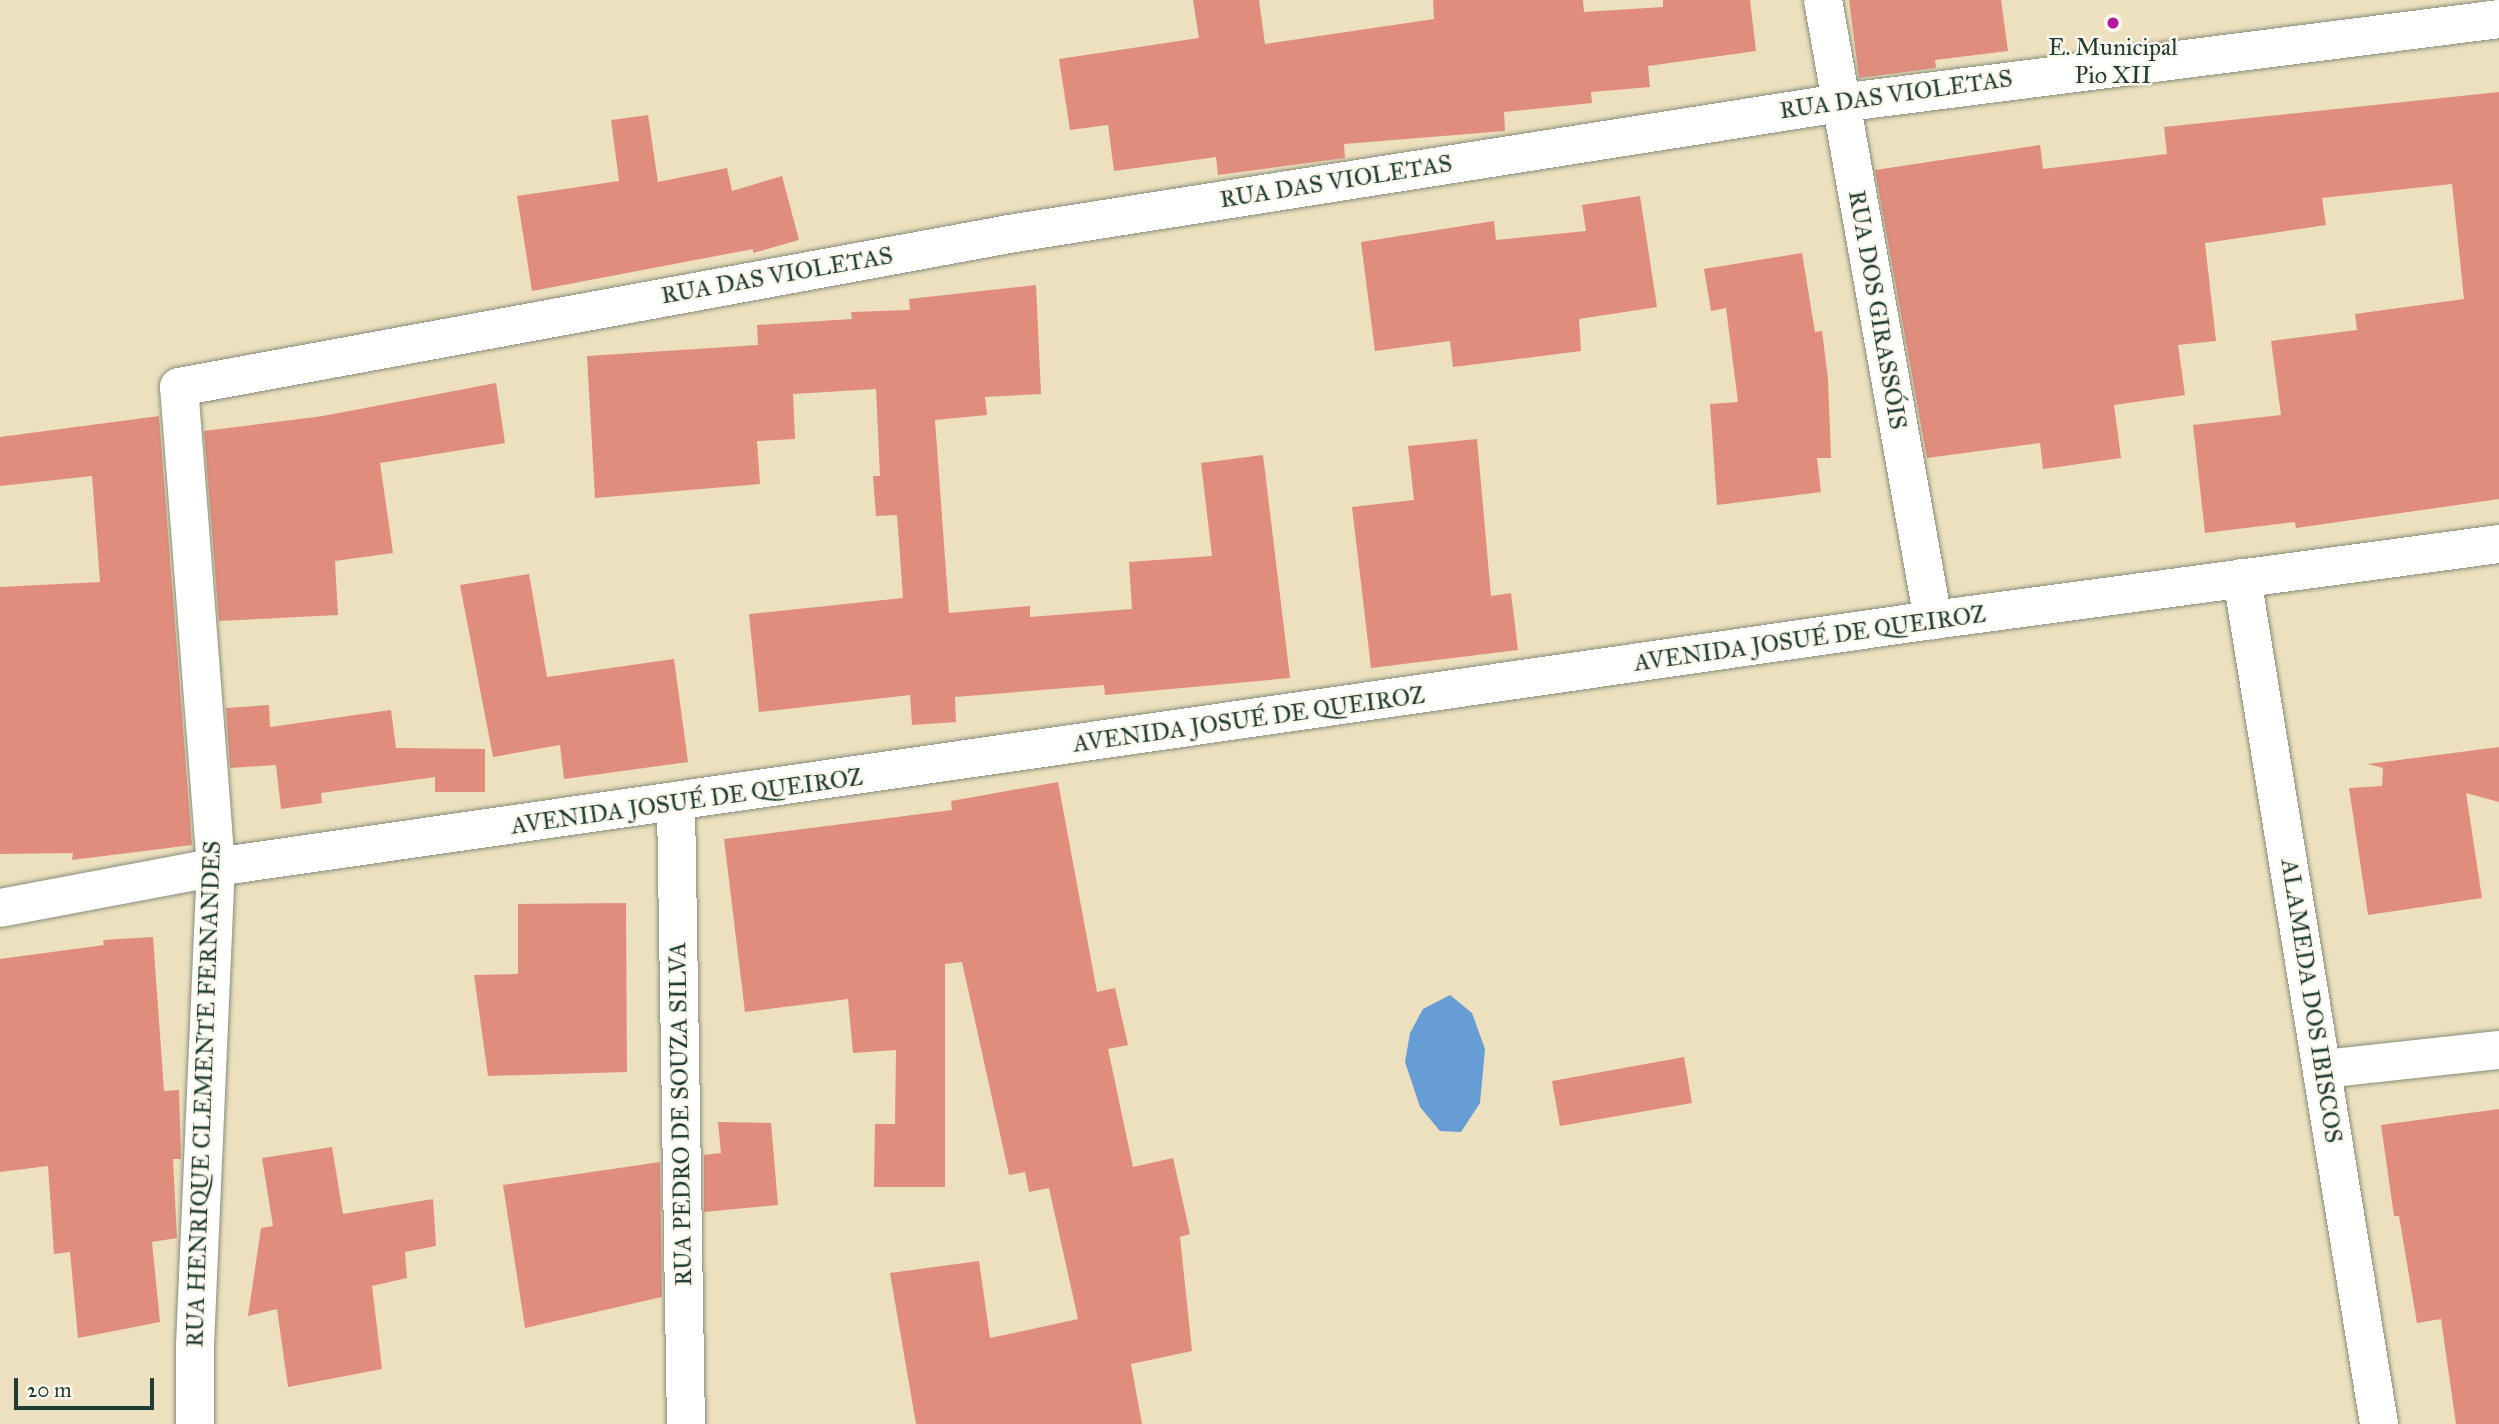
<!DOCTYPE html>
<html>
<head>
<meta charset="utf-8">
<style>
  body { margin:0 }
  #map { position:relative; width:2499px; height:1424px; overflow:hidden; background:#ede0bf; font-family:"IM FELL Great Primer",serif }
  div>[style] { position:absolute }
  [style*='--x'] { left:calc(var(--x)*1px); top:calc(var(--y)*1px); width:calc(var(--w)*1px); rotate:calc(var(--a)*1deg) }
  .water>* { inset:0; background:#669dd4 }
  .building>* { inset:0; background:#e08d7d }
  .roads { filter:drop-shadow(0 0 2px #868e7a) drop-shadow(0 0 2px #868e7a) }
  .minor>* { height:38px; margin:-19px; padding:0 19px; transform-origin:19px; border-radius:19px; background:#fff }
  .major>* { height:38px; margin:-19px; padding:0 19px; transform-origin:19px; border-radius:19px; background:#fff }
  .dots>* { width:19px; height:19px; translate:-50% -50%; box-sizing:border-box; border:4px solid #fbf7ec; border-radius:50% }
  span { translate:-50% -50%; white-space:nowrap; text-align:center; line-height:1.15; -webkit-text-stroke:5px #fbf7ec; paint-order:stroke }
  .poi-label { font-size:24px; color:#1f3d34 }
  .street-label { font-size:24px; color:#1f3d34 }
  .scale { position:absolute; left:14px; top:1378px; width:140px; height:32px; box-sizing:border-box; border:4px solid #1f3d34; border-top:0; padding-left:9px; font-size:21px; line-height:24px; white-space:nowrap; color:#1f3d34; -webkit-text-stroke:5px #fbf7ec; paint-order:stroke }
</style>
</head>
<body>
<div id="map">
  <div class="water">
    <i style="clip-path:polygon(1450px 995px,1472px 1013px,1485px 1049px,1480px 1103px,1461px 1132px,1440px 1131px,1420px 1107px,1405px 1062px,1410px 1033px,1423px 1009px)"></i>
  </div>
  <div class="building">
    <i style="clip-path:polygon(1193px 0,1259px 0,1265px 44px,1434px 19px,1433px 0,1583px 0,1584px 12px,1663px 7px,1663px 0,1750px 0,1756px 51px,1648px 66px,1650px 87px,1591px 92px,1592px 103px,1504px 112px,1505px 131px,1344px 144px,1345px 158px,1218px 175px,1216px 157px,1114px 171px,1108px 125px,1070px 130px,1059px 59px,1199px 38px)"></i>
    <i style="clip-path:polygon(1849px 0,2001px 0,2008px 51px,1935px 60px,1936px 68px,1859px 78px)"></i>
    <i style="clip-path:polygon(2499px 92px,2499px 499px,2296px 528px,2295px 522px,2205px 533px,2193px 425px,2281px 415px,2271px 341px,2357px 330px,2355px 314px,2464px 299px,2452px 184px,2322px 198px,2326px 225px,2205px 243px,2216px 341px,2178px 345px,2185px 395px,2114px 405px,2121px 458px,2043px 469px,2040px 443px,1927px 458px,1875px 170px,2040px 145px,2043px 169px,2167px 154px,2164px 127px)"></i>
    <i style="clip-path:polygon(648px 115px,658px 182px,727px 168px,732px 191px,782px 176px,799px 240px,753px 253px,753px 249px,532px 291px,517px 196px,619px 181px,611px 120px)"></i>
    <i style="clip-path:polygon(1640px 196px,1657px 307px,1579px 319px,1581px 351px,1453px 367px,1450px 341px,1375px 351px,1361px 242px,1494px 221px,1496px 240px,1586px 231px,1582px 205px)"></i>
    <i style="clip-path:polygon(1802px 253px,1815px 332px,1822px 331px,1828px 379px,1831px 458px,1817px 458px,1821px 492px,1717px 505px,1710px 404px,1738px 402px,1726px 308px,1711px 311px,1704px 269px)"></i>
    <i style="clip-path:polygon(1036px 285px,1041px 394px,985px 397px,987px 415px,935px 420px,949px 613px,1030px 606px,1030px 617px,1132px 609px,1129px 562px,1212px 556px,1201px 463px,1263px 455px,1290px 678px,1105px 695px,1104px 685px,955px 697px,956px 722px,912px 725px,910px 695px,759px 712px,749px 614px,903px 598px,897px 515px,876px 516px,873px 476px,880px 476px,876px 389px,793px 394px,795px 439px,757px 441px,760px 484px,595px 498px,587px 356px,758px 345px,757px 325px,852px 319px,851px 312px,910px 310px,909px 299px)"></i>
    <i style="clip-path:polygon(496px 383px,505px 443px,380px 463px,393px 553px,335px 561px,338px 615px,219px 621px,204px 431px,323px 416px)"></i>
    <i style="clip-path:polygon(159px 416px,192px 845px,72px 860px,73px 853px,0 854px,0 587px,100px 582px,92px 476px,0 486px,0 437px)"></i>
    <i style="clip-path:polygon(1477px 439px,1491px 596px,1511px 593px,1518px 650px,1371px 668px,1352px 507px,1414px 500px,1408px 446px)"></i>
    <i style="clip-path:polygon(529px 574px,547px 677px,674px 659px,688px 762px,564px 779px,560px 745px,493px 757px,460px 585px)"></i>
    <i style="clip-path:polygon(269px 705px,270px 727px,391px 710px,396px 748px,485px 749px,485px 792px,435px 792px,435px 777px,321px 793px,322px 803px,281px 809px,276px 765px,230px 768px,226px 708px)"></i>
    <i style="clip-path:polygon(2499px 747px,2499px 802px,2466px 793px,2482px 898px,2368px 915px,2349px 788px,2382px 786px,2383px 768px,2368px 764px)"></i>
    <i style="clip-path:polygon(1058px 782px,1097px 992px,1115px 988px,1128px 1045px,1108px 1049px,1133px 1167px,1173px 1158px,1190px 1234px,1180px 1237px,1192px 1351px,1131px 1364px,1142px 1424px,916px 1424px,890px 1273px,979px 1261px,990px 1338px,1078px 1319px,1049px 1188px,1029px 1192px,1025px 1172px,1009px 1175px,962px 962px,945px 964px,945px 1187px,874px 1187px,875px 1124px,895px 1124px,896px 1050px,853px 1053px,848px 999px,745px 1012px,724px 839px,952px 810px,951px 801px)"></i>
    <i style="clip-path:polygon(626px 903px,627px 1072px,488px 1076px,474px 975px,518px 974px,518px 904px)"></i>
    <i style="clip-path:polygon(153px 937px,164px 1091px,179px 1090px,181px 1159px,173px 1159px,177px 1238px,152px 1242px,160px 1322px,78px 1338px,70px 1252px,54px 1254px,48px 1166px,0 1172px,0 959px,104px 945px,103px 940px)"></i>
    <i style="clip-path:polygon(1684px 1057px,1692px 1103px,1560px 1126px,1552px 1081px)"></i>
    <i style="clip-path:polygon(2499px 1109px,2499px 1424px,2456px 1424px,2441px 1319px,2417px 1323px,2399px 1216px,2394px 1216px,2381px 1125px)"></i>
    <i style="clip-path:polygon(718px 1122px,771px 1123px,778px 1205px,704px 1212px,704px 1155px,721px 1153px)"></i>
    <i style="clip-path:polygon(332px 1147px,343px 1214px,433px 1199px,436px 1246px,405px 1252px,407px 1278px,372px 1286px,382px 1369px,288px 1387px,277px 1309px,248px 1316px,261px 1228px,273px 1226px,262px 1158px)"></i>
    <i style="clip-path:polygon(660px 1162px,662px 1297px,525px 1328px,503px 1185px)"></i>
  </div>
  <div class="roads">
    <div class="minor">
      <i style="--x:1823;--y:0;--w:630;--a:79.94"></i>
      <i style="--x:2242;--y:578;--w:857;--a:80.8"></i>
      <i style="--x:676;--y:804;--w:620;--a:89.08"></i>
      <i style="--x:2323;--y:1069;--w:177;--a:-6.2"></i>
      <i style="--x:195;--y:1424;--w:79;--a:-90"></i>
      <i style="--x:195;--y:1345;--w:478;--a:-87.5"></i>
      <i style="--x:216;--y:867;--w:481;--a:-94.4"></i>
      <i style="--x:179;--y:387;--w:844;--a:-10.44"></i>
      <i style="--x:1009;--y:234;--w:841;--a:-8.96"></i>
      <i style="--x:1840;--y:103;--w:664;--a:-7.26"></i>
    </div>
    <div class="major">
      <i style="--x:0;--y:908;--w:220;--a:-10.7"></i>
      <i style="--x:216;--y:867;--w:1735;--a:-8.19"></i>
      <i style="--x:1933;--y:620;--w:571;--a:-7.65"></i>
    </div>
  </div>
  <div class="dots">
    <i style="left:2113px;top:23px;background:#b5179e"></i>
  </div>
  <div class="poi-label">
    <span style="left:2113px;top:62px">E. Municipal<br>Pio XII</span>
  </div>
  <div class="street-label">
    <span style="left:1896px;top:95px;rotate:-8deg">RUA DAS VIOLETAS</span>
    <span style="left:1336px;top:182px;rotate:-9deg">RUA DAS VIOLETAS</span>
    <span style="left:777px;top:276px;rotate:-10deg">RUA DAS VIOLETAS</span>
    <span style="left:1877px;top:310px;rotate:80deg">RUA DOS GIRASSÓIS</span>
    <span style="left:1810px;top:639px;rotate:-8deg">AVENIDA JOSUÉ DE QUEIROZ</span>
    <span style="left:1249px;top:720px;rotate:-8deg">AVENIDA JOSUÉ DE QUEIROZ</span>
    <span style="left:687px;top:802px;rotate:-8deg">AVENIDA JOSUÉ DE QUEIROZ</span>
    <span style="left:2311px;top:1001px;rotate:81deg">ALAMEDA DOS IBISCOS</span>
    <span style="left:204px;top:1094px;rotate:-88deg">RUA HENRIQUE CLEMENTE FERNANDES</span>
    <span style="left:681px;top:1114px;rotate:-91deg">RUA PEDRO DE SOUZA SILVA</span>
  </div>
  <div class="scale">20 m</div>
</div>
</body>
</html>
